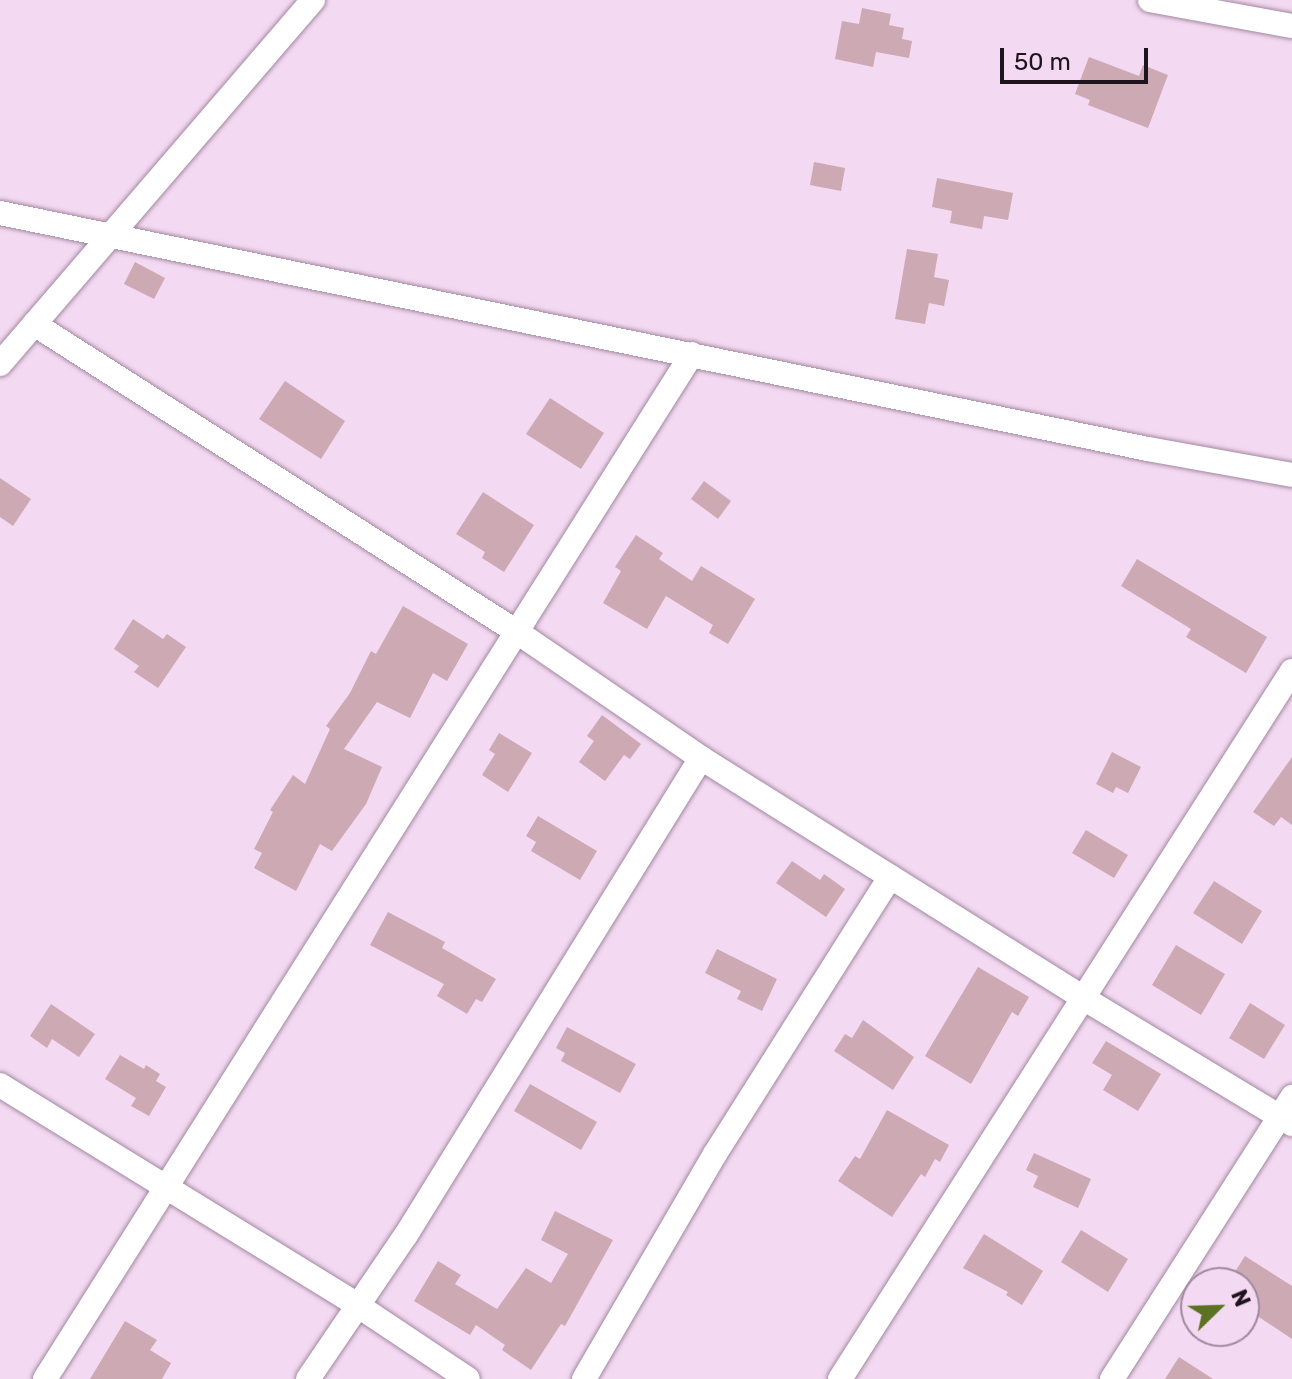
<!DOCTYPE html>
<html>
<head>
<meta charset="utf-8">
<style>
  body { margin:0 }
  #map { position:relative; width:1292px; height:1379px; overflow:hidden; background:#f4d9f2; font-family:Rubik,sans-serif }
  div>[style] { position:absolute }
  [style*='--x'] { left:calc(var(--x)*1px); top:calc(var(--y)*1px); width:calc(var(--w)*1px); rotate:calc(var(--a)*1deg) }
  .building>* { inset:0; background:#cda9b3 }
  .roads { filter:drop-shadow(0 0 2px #a188a0) drop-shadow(0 0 2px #a188a0) }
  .street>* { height:24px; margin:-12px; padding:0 12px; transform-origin:12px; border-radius:12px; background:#fff }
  span { translate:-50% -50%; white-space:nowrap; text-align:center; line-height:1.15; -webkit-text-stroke:7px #f4d9f2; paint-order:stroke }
  .north { position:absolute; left:1180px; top:1267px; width:80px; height:80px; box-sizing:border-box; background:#f4d9f2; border:2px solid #9e8a9d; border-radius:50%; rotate:67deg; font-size:22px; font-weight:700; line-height:32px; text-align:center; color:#1d141d }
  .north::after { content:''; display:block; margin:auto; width:28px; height:36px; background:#5c7223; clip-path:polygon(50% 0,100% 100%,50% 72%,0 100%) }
  .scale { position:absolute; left:1000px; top:48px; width:148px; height:36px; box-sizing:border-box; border:4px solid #1d141d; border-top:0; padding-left:10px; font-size:24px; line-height:28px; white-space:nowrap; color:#1d141d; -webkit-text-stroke:6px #f4d9f2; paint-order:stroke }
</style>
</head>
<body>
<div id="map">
  <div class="building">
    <i style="clip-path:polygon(862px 8px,891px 14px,889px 25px,904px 28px,902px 39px,912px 41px,909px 58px,876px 52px,873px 67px,835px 59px,842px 21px,859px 24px)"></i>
    <i style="clip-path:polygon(1089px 57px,1139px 76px,1143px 65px,1168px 75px,1148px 128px,1088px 105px,1090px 100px,1075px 94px)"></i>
    <i style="clip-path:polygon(814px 162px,845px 168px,841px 191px,810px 185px)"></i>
    <i style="clip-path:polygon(937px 178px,1013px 193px,1008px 220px,984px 216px,982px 229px,950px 223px,952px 211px,932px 207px)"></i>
    <i style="clip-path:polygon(907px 249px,938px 254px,934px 277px,949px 280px,944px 306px,929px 303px,925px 324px,895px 319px)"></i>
    <i style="clip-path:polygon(135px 262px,165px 278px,154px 299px,124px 284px)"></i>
    <i style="clip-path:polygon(285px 381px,345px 421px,321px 459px,259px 419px)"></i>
    <i style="clip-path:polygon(550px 398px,604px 433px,581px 469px,526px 434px)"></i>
    <i style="clip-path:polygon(0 478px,31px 499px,13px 526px,0 517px)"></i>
    <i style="clip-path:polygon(704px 481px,731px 501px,718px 519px,691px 499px)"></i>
    <i style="clip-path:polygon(483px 492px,534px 525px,504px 572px,482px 558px,485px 552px,456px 534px)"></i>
    <i style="clip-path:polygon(636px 535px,663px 553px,659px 559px,692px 581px,701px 566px,755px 599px,728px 644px,709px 633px,713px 625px,666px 596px,647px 629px,603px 603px,621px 571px,615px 567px)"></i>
    <i style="clip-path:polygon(1137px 559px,1267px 637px,1246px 673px,1186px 637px,1191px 629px,1121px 586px)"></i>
    <i style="clip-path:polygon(403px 606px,468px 644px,447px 681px,433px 673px,410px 718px,377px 702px,344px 749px,382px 767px,366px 804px,332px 851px,320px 844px,296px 891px,254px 868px,262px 853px,254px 849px,273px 812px,270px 810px,293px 775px,305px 784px,330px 729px,326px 726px,350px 693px,371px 651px,376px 654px)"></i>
    <i style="clip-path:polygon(133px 619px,163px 639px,167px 634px,186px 647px,158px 688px,134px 672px,139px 666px,114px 649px)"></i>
    <i style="clip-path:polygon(602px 715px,641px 744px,630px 759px,624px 755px,605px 781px,579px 762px,594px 741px,587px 736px)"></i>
    <i style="clip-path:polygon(499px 733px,532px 753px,508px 792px,482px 775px,495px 754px,489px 750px)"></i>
    <i style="clip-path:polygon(1112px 752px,1141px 767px,1128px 793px,1116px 787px,1113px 793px,1096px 784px)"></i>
    <i style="clip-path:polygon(1292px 757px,1292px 825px,1281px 817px,1274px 826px,1253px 812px)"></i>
    <i style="clip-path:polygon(538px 816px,597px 851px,580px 880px,531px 851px,536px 842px,526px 836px)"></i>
    <i style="clip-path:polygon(1086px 830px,1128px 855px,1114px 878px,1072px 853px)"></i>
    <i style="clip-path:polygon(792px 861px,820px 880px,824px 874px,845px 889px,826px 917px,776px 883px)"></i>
    <i style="clip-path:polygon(1214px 881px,1262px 911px,1242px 944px,1193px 913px)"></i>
    <i style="clip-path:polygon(388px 912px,445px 942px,442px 948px,496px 979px,482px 1002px,476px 999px,467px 1014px,437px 996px,444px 984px,370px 945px)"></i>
    <i style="clip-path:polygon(1176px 945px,1225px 974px,1201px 1015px,1152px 985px)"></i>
    <i style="clip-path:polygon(717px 949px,777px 979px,762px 1011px,737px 999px,741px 991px,705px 973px)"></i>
    <i style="clip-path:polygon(978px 967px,1029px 997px,1018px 1016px,1012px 1012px,971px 1084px,925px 1056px)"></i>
    <i style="clip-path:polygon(1250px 1003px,1285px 1025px,1264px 1059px,1229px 1038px)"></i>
    <i style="clip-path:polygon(51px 1004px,95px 1034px,79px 1057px,52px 1039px,47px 1048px,30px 1036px)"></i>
    <i style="clip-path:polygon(863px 1020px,914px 1057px,893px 1090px,834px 1051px,845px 1034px,852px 1038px)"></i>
    <i style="clip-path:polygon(567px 1027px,636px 1064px,620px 1093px,561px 1061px,565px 1053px,556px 1048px)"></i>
    <i style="clip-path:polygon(1106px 1041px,1161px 1074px,1138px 1111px,1103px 1090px,1112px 1075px,1092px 1063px)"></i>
    <i style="clip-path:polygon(120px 1055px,144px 1069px,146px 1065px,160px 1074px,156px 1081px,166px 1087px,149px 1116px,131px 1106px,136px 1098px,105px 1079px)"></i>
    <i style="clip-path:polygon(530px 1084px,597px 1122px,581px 1150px,514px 1111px)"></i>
    <i style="clip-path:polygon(887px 1110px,949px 1145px,940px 1162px,935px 1159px,925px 1177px,921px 1174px,892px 1217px,838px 1181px,855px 1156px,860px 1159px)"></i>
    <i style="clip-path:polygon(1034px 1153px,1091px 1179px,1078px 1208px,1033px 1187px,1038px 1176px,1026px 1170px)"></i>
    <i style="clip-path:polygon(555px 1211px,613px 1240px,565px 1326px,561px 1324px,531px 1370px,502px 1350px,505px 1345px,476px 1325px,470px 1335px,414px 1301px,438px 1261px,461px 1275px,455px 1284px,497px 1309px,526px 1268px,551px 1283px,568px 1254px,541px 1240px)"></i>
    <i style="clip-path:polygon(1081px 1230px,1128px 1259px,1108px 1292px,1061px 1262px)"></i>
    <i style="clip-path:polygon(984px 1234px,1043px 1271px,1022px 1305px,1006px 1295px,1008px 1292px,963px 1268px)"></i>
    <i style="clip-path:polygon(1245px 1256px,1292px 1286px,1292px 1339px,1244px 1307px,1244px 1283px,1228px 1283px)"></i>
    <i style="clip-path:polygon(125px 1321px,157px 1340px,150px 1350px,171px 1363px,162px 1379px,90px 1379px)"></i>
    <i style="clip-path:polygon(1179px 1357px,1213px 1379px,1165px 1379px)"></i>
  </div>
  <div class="roads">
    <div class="street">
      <i style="--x:1150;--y:0;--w:144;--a:10.4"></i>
      <i style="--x:0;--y:213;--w:1172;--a:11.62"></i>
      <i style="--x:1148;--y:449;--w:146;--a:10.2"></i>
      <i style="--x:34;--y:324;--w:573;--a:32.52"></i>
      <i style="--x:517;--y:632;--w:223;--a:34.4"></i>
      <i style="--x:701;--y:758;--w:451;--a:32.1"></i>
      <i style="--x:1083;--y:998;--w:244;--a:31.1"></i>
      <i style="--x:0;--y:364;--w:480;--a:-49.3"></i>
      <i style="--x:0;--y:1085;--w:419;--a:31.6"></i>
      <i style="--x:357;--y:1305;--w:133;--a:33.7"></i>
      <i style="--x:45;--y:1379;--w:1212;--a:-57.74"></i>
      <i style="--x:308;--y:1379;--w:174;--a:-55.8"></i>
      <i style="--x:406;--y:1235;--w:561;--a:-58.27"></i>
      <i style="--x:584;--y:1379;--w:260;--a:-59.8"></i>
      <i style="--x:715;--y:1154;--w:328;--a:-57.7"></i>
      <i style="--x:840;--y:1379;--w:840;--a:-57.45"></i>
      <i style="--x:1112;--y:1379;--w:335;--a:-57.4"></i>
    </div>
  </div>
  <div class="north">N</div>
  <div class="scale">50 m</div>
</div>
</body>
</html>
